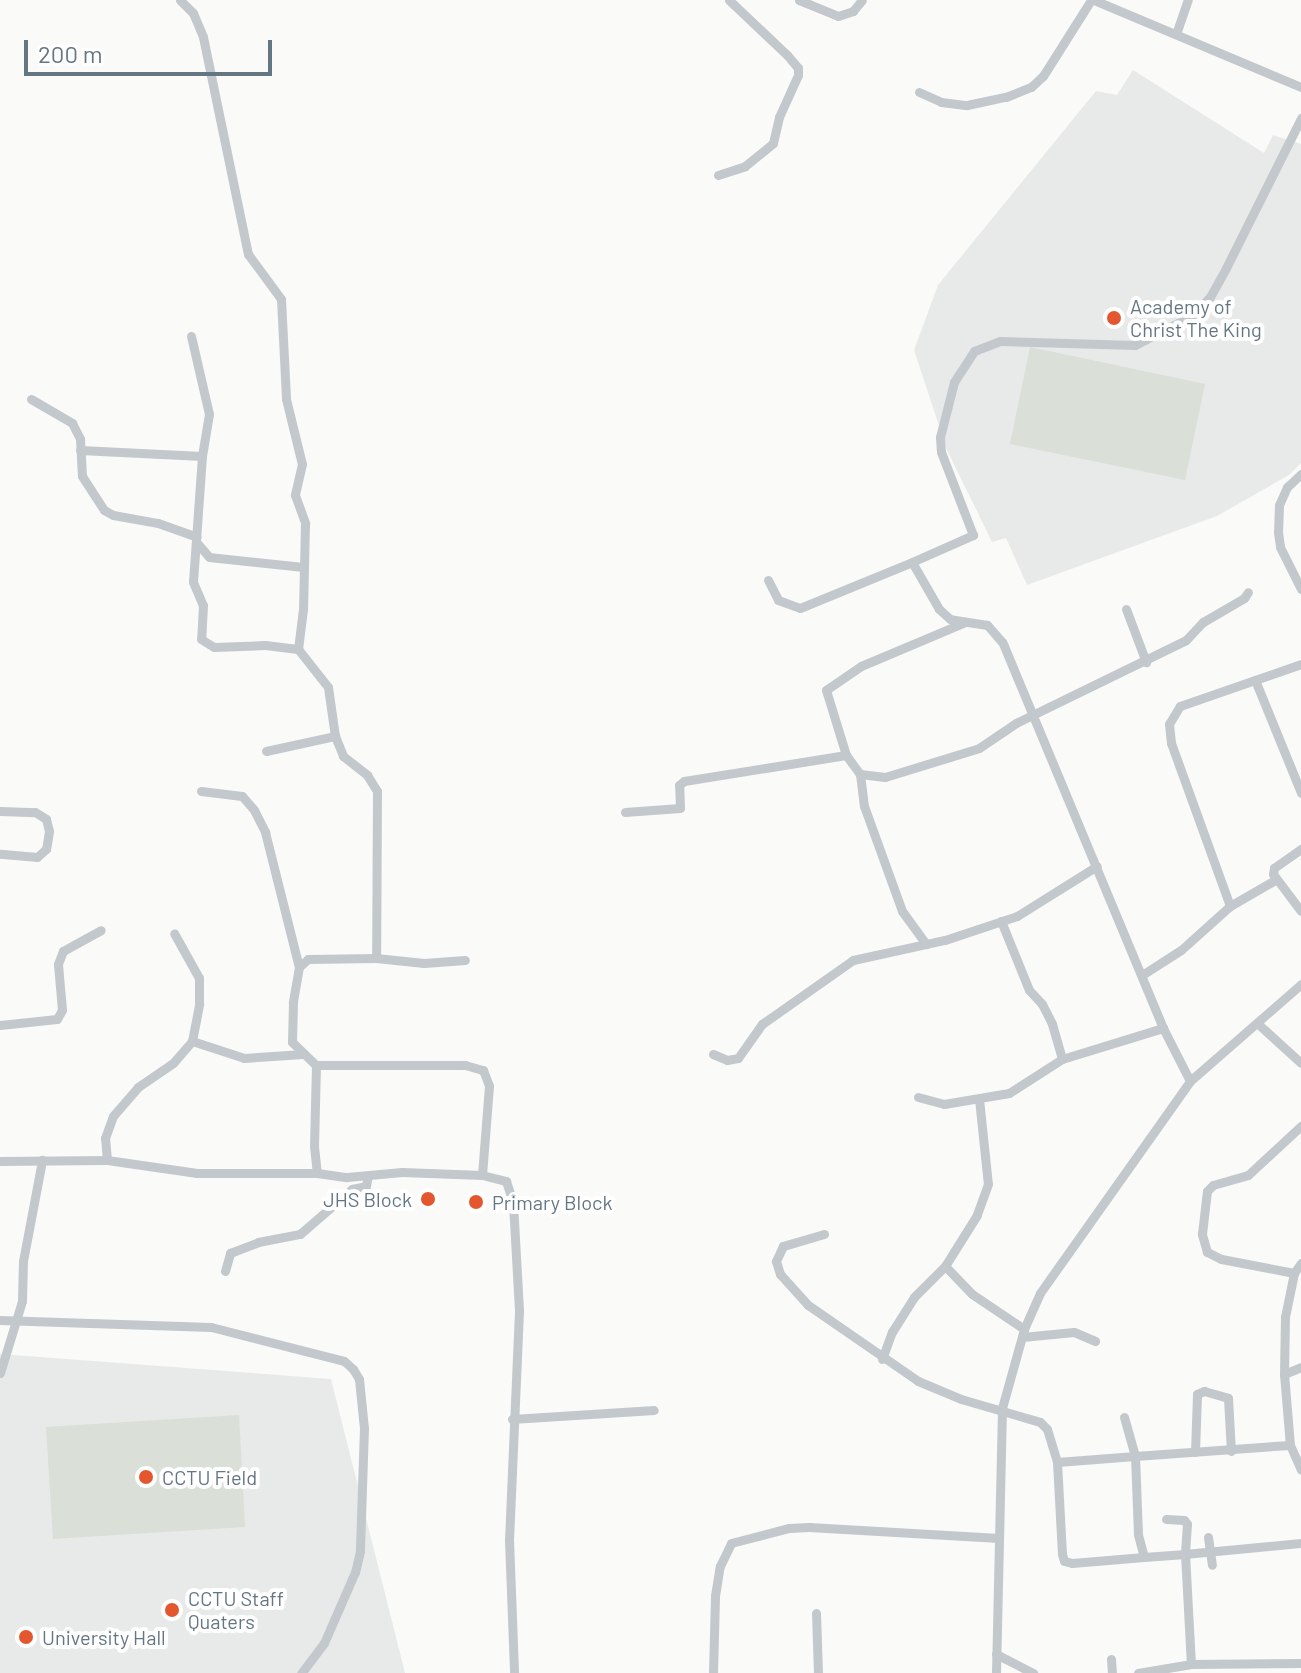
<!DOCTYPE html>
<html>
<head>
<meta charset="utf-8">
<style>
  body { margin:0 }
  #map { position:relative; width:1301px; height:1673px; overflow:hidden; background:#fafaf8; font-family:Barlow,sans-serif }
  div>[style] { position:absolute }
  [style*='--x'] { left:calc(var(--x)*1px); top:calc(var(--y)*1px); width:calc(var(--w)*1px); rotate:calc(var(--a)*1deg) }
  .built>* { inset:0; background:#e8e9e9 }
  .green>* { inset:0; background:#dadfd7 }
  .minor>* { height:9px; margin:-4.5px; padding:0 4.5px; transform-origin:4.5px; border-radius:4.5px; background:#c3c8cc }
  .dots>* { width:22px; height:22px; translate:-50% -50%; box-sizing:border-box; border:4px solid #fff; border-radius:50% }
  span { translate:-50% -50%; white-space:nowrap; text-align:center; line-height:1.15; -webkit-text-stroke:8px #fff; paint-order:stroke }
  .poi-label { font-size:20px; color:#657683 }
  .left { translate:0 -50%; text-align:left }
  .right { translate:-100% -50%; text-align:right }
  .scale { position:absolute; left:24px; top:40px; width:248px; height:36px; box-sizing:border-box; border:4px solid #657683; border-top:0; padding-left:10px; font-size:24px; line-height:28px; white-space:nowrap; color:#657683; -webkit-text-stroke:6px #fff; paint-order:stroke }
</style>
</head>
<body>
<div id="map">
  <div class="built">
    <i style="clip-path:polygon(1133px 70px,1264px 153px,1273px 135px,1301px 144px,1301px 463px,1289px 475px,1217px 516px,1027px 585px,1006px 538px,992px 542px,947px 450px,914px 350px,938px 285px,1096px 91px,1117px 95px)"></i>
    <i style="clip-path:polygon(0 1354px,331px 1379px,405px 1673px,0 1673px)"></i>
  </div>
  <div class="green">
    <i style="clip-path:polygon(1030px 347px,1205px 384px,1185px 480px,1010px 444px)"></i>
    <i style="clip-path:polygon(239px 1415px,245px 1527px,53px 1539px,46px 1427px)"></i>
  </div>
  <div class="minor">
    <i style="--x:180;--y:0;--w:18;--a:45"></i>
    <i style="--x:193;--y:13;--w:26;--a:67"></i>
    <i style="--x:203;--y:37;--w:222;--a:78.3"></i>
    <i style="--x:248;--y:254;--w:56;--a:53.7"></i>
    <i style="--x:281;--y:299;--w:100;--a:87.1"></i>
    <i style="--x:286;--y:399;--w:67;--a:76.2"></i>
    <i style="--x:302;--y:464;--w:32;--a:103"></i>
    <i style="--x:295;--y:495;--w:30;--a:70"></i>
    <i style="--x:305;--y:523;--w:86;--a:91.3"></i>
    <i style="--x:303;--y:609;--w:40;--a:97.1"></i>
    <i style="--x:298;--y:649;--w:48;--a:51.7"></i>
    <i style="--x:328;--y:687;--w:49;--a:81.9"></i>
    <i style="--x:335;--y:736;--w:22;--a:68"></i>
    <i style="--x:343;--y:756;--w:31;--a:38"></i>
    <i style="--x:367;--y:775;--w:19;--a:58"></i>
    <i style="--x:377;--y:791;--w:167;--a:90.3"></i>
    <i style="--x:376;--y:958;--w:68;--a:179.2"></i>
    <i style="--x:308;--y:959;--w:12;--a:138"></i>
    <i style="--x:799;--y:0;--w:42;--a:22.3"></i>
    <i style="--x:838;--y:16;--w:16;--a:-18"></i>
    <i style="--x:853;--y:11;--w:14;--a:-51"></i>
    <i style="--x:1094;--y:0;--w:225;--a:22.8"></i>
    <i style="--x:1176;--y:34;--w:36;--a:-71"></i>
    <i style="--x:919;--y:92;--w:24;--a:24"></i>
    <i style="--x:941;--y:102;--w:26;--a:7"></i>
    <i style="--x:967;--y:105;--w:40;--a:-12"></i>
    <i style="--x:1006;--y:97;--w:27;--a:-22"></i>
    <i style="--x:1031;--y:87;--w:16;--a:-43"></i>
    <i style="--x:1043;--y:76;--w:90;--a:-57.7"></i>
    <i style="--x:718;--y:175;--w:28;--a:-18"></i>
    <i style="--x:745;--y:166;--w:36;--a:-39"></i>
    <i style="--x:773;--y:143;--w:27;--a:-77"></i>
    <i style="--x:779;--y:117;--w:46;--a:-65.7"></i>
    <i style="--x:798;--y:75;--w:7;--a:-90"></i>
    <i style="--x:798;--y:68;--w:17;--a:-130"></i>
    <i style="--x:787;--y:55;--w:80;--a:-136.5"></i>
    <i style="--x:191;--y:336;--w:80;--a:77"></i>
    <i style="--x:209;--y:414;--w:43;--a:99.5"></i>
    <i style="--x:202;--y:456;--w:126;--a:94.1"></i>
    <i style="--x:193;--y:582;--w:25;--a:67"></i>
    <i style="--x:203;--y:605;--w:34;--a:93"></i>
    <i style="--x:201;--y:639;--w:15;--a:32"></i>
    <i style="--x:214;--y:647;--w:51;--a:-2.2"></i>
    <i style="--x:265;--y:645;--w:33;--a:7"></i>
    <i style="--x:31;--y:399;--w:48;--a:30.3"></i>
    <i style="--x:72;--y:423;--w:18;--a:63"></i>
    <i style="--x:80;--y:439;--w:37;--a:87"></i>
    <i style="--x:82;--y:476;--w:40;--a:57.1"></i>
    <i style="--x:104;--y:510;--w:10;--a:29"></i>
    <i style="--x:113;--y:515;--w:46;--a:10.1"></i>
    <i style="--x:158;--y:523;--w:41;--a:19.7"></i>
    <i style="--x:80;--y:450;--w:122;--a:2.8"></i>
    <i style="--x:1301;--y:474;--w:19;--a:137"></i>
    <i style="--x:1287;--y:487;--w:20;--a:114"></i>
    <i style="--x:1279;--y:505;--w:27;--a:92"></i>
    <i style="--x:1278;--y:532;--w:15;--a:82"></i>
    <i style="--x:1280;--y:547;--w:47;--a:63.4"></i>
    <i style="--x:197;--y:543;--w:18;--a:49"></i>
    <i style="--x:209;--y:557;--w:95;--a:6.1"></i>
    <i style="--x:768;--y:580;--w:22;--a:63"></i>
    <i style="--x:778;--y:600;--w:23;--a:20"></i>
    <i style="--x:800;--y:608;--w:121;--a:-22.3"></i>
    <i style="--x:1126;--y:609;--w:57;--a:69.3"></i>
    <i style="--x:1255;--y:680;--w:122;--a:67.8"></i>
    <i style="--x:266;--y:751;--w:71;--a:-12.3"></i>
    <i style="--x:846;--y:755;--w:68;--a:-107.1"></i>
    <i style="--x:826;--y:690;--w:42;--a:-34.4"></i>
    <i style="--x:861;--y:666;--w:111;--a:-22.9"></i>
    <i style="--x:860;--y:774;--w:25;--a:7"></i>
    <i style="--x:885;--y:777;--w:98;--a:-17.1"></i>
    <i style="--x:979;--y:748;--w:45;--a:-34"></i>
    <i style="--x:1016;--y:723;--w:189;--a:-26"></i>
    <i style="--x:1186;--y:640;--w:25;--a:-47"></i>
    <i style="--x:1203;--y:622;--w:48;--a:-30.3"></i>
    <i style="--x:1244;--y:598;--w:7;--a:-56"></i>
    <i style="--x:201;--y:791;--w:41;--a:7"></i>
    <i style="--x:242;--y:796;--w:18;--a:49"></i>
    <i style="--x:254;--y:810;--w:25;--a:63"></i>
    <i style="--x:265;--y:832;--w:139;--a:75.9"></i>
    <i style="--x:299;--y:967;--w:36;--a:100"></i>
    <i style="--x:293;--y:1002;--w:40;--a:91.4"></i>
    <i style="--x:292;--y:1042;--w:33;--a:44"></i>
    <i style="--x:316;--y:1065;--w:81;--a:91.4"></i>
    <i style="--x:314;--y:1146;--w:27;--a:84"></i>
    <i style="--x:317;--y:1173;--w:30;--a:8"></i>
    <i style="--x:347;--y:1177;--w:55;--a:-5.2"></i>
    <i style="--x:402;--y:1172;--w:80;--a:2.1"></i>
    <i style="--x:482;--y:1175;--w:25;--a:14"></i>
    <i style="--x:506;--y:1181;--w:23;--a:72"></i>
    <i style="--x:513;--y:1203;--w:108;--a:86.8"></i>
    <i style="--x:519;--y:1311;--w:229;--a:92.5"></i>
    <i style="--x:509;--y:1540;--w:133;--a:87.8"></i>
    <i style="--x:0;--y:811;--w:35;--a:2"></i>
    <i style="--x:35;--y:812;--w:13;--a:32"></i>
    <i style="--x:46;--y:819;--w:12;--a:76"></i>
    <i style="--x:49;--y:831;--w:18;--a:99"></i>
    <i style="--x:46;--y:849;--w:12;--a:138"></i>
    <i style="--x:37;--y:857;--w:37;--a:-175"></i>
    <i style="--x:625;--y:812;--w:55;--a:-4.2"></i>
    <i style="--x:680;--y:808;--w:23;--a:-92"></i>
    <i style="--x:679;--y:785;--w:6;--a:-39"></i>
    <i style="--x:684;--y:781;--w:164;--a:-9.1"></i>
    <i style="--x:846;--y:755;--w:24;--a:54"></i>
    <i style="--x:860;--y:774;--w:32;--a:83"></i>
    <i style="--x:864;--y:806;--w:112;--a:70.1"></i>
    <i style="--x:902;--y:911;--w:41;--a:54"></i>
    <i style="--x:1301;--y:849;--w:33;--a:145"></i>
    <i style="--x:1274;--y:868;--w:6;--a:99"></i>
    <i style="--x:1273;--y:874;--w:46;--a:52.9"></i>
    <i style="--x:1230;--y:906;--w:173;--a:-109.9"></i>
    <i style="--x:1171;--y:743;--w:19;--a:-96"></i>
    <i style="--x:1169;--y:724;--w:21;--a:-59"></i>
    <i style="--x:1180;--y:706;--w:128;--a:-19.1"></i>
    <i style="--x:1001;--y:921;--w:74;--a:67.9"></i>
    <i style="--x:1029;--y:990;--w:19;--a:47"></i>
    <i style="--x:1042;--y:1004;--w:22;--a:63"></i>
    <i style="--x:1052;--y:1024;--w:36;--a:74"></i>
    <i style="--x:376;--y:958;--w:48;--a:5.9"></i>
    <i style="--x:424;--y:963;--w:41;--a:-4.2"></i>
    <i style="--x:1142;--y:975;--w:46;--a:-32.7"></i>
    <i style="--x:1181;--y:950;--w:66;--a:-41.9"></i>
    <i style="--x:1230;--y:906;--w:52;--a:-30"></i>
    <i style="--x:1257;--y:1023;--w:59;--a:42.3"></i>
    <i style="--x:0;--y:1025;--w:57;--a:-6"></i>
    <i style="--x:57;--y:1019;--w:10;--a:-61"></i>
    <i style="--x:62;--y:1010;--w:46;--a:-95"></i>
    <i style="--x:58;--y:964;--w:14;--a:-69"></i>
    <i style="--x:63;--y:951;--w:43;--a:-28.9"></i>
    <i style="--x:192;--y:1041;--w:55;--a:18.1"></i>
    <i style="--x:244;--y:1058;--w:59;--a:-3.9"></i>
    <i style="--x:713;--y:1054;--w:15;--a:23"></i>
    <i style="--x:727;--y:1060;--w:11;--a:-10"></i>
    <i style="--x:738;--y:1058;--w:42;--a:-54.8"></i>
    <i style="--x:762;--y:1024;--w:111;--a:-35.1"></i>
    <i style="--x:853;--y:960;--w:94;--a:-12.3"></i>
    <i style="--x:945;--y:940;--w:76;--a:-18.4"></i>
    <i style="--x:1017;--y:916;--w:94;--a:-32"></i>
    <i style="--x:316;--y:1065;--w:149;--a:0"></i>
    <i style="--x:465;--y:1065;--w:19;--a:16"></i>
    <i style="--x:483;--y:1070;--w:17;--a:69"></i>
    <i style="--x:489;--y:1086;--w:89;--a:94.5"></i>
    <i style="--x:1190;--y:1081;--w:59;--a:-117"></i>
    <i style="--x:1163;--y:1028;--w:418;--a:-112.6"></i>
    <i style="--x:1002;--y:642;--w:23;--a:-131"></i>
    <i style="--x:987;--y:625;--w:37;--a:-171"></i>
    <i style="--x:950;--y:619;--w:15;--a:-138"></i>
    <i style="--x:939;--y:609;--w:54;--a:-119.9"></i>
    <i style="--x:912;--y:562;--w:67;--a:-23.9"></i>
    <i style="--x:973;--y:535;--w:89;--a:-111.1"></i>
    <i style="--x:941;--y:452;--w:15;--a:-94"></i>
    <i style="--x:940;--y:437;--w:57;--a:-75.7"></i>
    <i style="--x:954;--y:382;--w:37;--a:-57"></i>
    <i style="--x:974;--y:351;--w:28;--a:-21"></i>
    <i style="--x:1000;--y:341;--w:135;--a:1.7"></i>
    <i style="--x:1135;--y:345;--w:65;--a:-27.3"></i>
    <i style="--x:1193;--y:315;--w:25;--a:-47"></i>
    <i style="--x:1210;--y:297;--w:33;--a:-61"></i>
    <i style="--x:1226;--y:268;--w:168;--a:-63.4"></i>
    <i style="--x:918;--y:1097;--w:27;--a:15"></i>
    <i style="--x:944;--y:1104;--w:66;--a:-9.6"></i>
    <i style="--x:1009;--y:1093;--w:63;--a:-32.7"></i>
    <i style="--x:1062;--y:1059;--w:106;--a:-17.1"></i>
    <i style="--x:979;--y:1099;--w:85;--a:84"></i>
    <i style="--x:988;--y:1184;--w:33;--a:110"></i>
    <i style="--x:977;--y:1215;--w:60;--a:122.1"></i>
    <i style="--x:945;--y:1266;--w:39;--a:46"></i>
    <i style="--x:972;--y:1294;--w:63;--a:33.9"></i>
    <i style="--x:107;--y:1160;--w:22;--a:-95"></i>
    <i style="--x:105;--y:1138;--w:23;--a:-70"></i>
    <i style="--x:113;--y:1116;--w:38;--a:-49"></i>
    <i style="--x:138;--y:1087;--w:42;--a:-34.4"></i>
    <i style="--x:173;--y:1063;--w:29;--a:-49"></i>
    <i style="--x:192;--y:1041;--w:38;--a:-79"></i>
    <i style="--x:199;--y:1004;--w:26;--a:-90"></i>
    <i style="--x:199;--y:978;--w:51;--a:-119.1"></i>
    <i style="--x:0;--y:1161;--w:107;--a:-0.5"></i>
    <i style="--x:107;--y:1160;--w:91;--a:8.2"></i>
    <i style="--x:197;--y:1173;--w:120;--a:0"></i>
    <i style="--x:824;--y:1234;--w:43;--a:163.7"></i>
    <i style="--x:783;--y:1246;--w:17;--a:115"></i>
    <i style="--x:776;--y:1261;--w:14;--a:73"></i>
    <i style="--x:780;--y:1274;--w:42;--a:47.9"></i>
    <i style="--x:808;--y:1305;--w:134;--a:34.6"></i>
    <i style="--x:918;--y:1381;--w:47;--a:22.7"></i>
    <i style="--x:961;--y:1399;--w:82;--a:16.2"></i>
    <i style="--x:1040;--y:1422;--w:10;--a:45"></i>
    <i style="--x:1047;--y:1429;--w:34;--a:73"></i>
    <i style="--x:1301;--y:1263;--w:12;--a:125"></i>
    <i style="--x:1294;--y:1273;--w:45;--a:101.6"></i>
    <i style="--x:1285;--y:1317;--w:57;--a:91"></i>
    <i style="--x:1284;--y:1374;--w:71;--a:85.2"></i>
    <i style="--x:1290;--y:1445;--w:27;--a:66"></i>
    <i style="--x:225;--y:1271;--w:19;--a:-74"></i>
    <i style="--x:230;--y:1253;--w:30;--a:-21"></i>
    <i style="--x:258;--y:1242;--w:43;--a:-10.8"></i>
    <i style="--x:300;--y:1234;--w:69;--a:-40.9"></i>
    <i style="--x:352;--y:1189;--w:14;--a:-12"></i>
    <i style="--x:366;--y:1186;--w:11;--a:-80"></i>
    <i style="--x:1294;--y:1273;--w:74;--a:-169.1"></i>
    <i style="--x:1221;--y:1259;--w:16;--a:-153"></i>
    <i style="--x:1207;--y:1252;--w:19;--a:-106"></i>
    <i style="--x:1202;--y:1234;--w:43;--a:-83.4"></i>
    <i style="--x:1207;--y:1191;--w:8;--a:-45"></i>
    <i style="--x:1213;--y:1185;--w:36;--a:-16"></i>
    <i style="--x:1248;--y:1175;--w:72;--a:-42.8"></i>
    <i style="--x:0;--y:1320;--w:211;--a:1.9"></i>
    <i style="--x:211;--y:1327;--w:137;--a:14.3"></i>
    <i style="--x:344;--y:1361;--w:12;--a:42"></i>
    <i style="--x:353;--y:1369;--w:12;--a:59"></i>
    <i style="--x:359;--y:1379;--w:49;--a:84.2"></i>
    <i style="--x:364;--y:1428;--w:123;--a:91.9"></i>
    <i style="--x:360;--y:1551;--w:22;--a:103"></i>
    <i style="--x:355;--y:1572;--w:77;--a:113.6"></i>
    <i style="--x:324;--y:1643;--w:38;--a:127"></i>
    <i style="--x:1022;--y:1337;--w:52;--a:-5.5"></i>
    <i style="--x:1074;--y:1332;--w:23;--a:23"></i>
    <i style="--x:882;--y:1359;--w:29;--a:-70"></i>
    <i style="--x:892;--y:1332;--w:41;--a:-57.8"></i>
    <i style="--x:914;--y:1297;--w:44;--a:-45"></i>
    <i style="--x:0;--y:1373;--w:75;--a:-73"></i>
    <i style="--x:22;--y:1301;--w:40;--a:-88.6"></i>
    <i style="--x:23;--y:1261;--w:103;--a:-79.3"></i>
    <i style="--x:1284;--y:1374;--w:18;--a:-22"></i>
    <i style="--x:1124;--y:1417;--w:41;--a:74.2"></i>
    <i style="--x:1135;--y:1456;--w:78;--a:175.6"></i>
    <i style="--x:1057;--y:1462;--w:92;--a:86.9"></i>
    <i style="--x:1062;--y:1554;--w:7;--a:74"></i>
    <i style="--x:1064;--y:1561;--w:8;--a:14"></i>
    <i style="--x:1072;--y:1563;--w:72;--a:-4.8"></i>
    <i style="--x:512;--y:1419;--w:142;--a:-3.6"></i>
    <i style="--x:1195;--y:1452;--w:58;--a:-88"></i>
    <i style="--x:1197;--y:1394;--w:8;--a:-23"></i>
    <i style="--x:1204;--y:1391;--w:25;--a:16"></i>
    <i style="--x:1228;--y:1398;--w:53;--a:86.8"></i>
    <i style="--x:1166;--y:1519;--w:18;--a:3"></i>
    <i style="--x:1184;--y:1520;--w:5;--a:53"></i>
    <i style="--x:1187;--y:1524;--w:30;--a:94"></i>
    <i style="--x:1185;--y:1554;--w:41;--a:175.8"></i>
    <i style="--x:1144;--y:1557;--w:24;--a:-105"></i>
    <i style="--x:1138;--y:1534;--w:78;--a:-92.2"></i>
    <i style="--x:1135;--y:1456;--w:155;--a:-4.1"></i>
    <i style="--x:1208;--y:1537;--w:28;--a:82"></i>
    <i style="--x:1301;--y:1543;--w:117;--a:174.6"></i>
    <i style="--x:1185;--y:1554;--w:110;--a:86.9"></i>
    <i style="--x:1191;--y:1664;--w:110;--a:-0.5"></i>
    <i style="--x:816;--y:1613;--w:60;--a:88.1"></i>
    <i style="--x:996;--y:1654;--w:42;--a:27.2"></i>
    <i style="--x:1111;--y:1659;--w:14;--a:86"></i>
    <i style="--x:713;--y:1673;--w:77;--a:-88.5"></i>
    <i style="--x:715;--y:1596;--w:30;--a:-81"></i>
    <i style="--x:720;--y:1566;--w:25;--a:-64"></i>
    <i style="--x:731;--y:1543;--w:60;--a:-14.5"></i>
    <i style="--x:789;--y:1528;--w:20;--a:-3"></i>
    <i style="--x:809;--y:1527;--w:190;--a:3.3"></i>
    <i style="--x:996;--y:1673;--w:265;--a:-88.7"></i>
    <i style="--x:1002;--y:1408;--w:82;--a:-74.4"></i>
    <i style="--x:1024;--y:1329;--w:39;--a:-66"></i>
    <i style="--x:1040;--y:1293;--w:260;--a:-54.7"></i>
    <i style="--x:1190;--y:1081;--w:147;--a:-41.1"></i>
    <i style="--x:1138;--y:1673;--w:54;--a:-9.6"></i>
  </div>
  <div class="dots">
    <i style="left:1114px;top:318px;background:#e4572e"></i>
    <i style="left:428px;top:1199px;background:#e4572e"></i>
    <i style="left:476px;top:1202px;background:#e4572e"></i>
    <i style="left:146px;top:1477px;background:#e4572e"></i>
    <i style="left:172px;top:1610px;background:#e4572e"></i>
    <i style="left:26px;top:1637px;background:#e4572e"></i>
  </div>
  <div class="poi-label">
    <span class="left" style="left:1130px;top:318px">Academy of<br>Christ The King</span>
    <span class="right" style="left:412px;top:1199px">JHS Block</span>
    <span class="left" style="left:492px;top:1202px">Primary Block</span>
    <span class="left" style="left:162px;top:1477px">CCTU Field</span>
    <span class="left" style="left:188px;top:1610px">CCTU Staff<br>Quaters</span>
    <span class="left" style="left:42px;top:1637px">University Hall</span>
  </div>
  <div class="scale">200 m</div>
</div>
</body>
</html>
